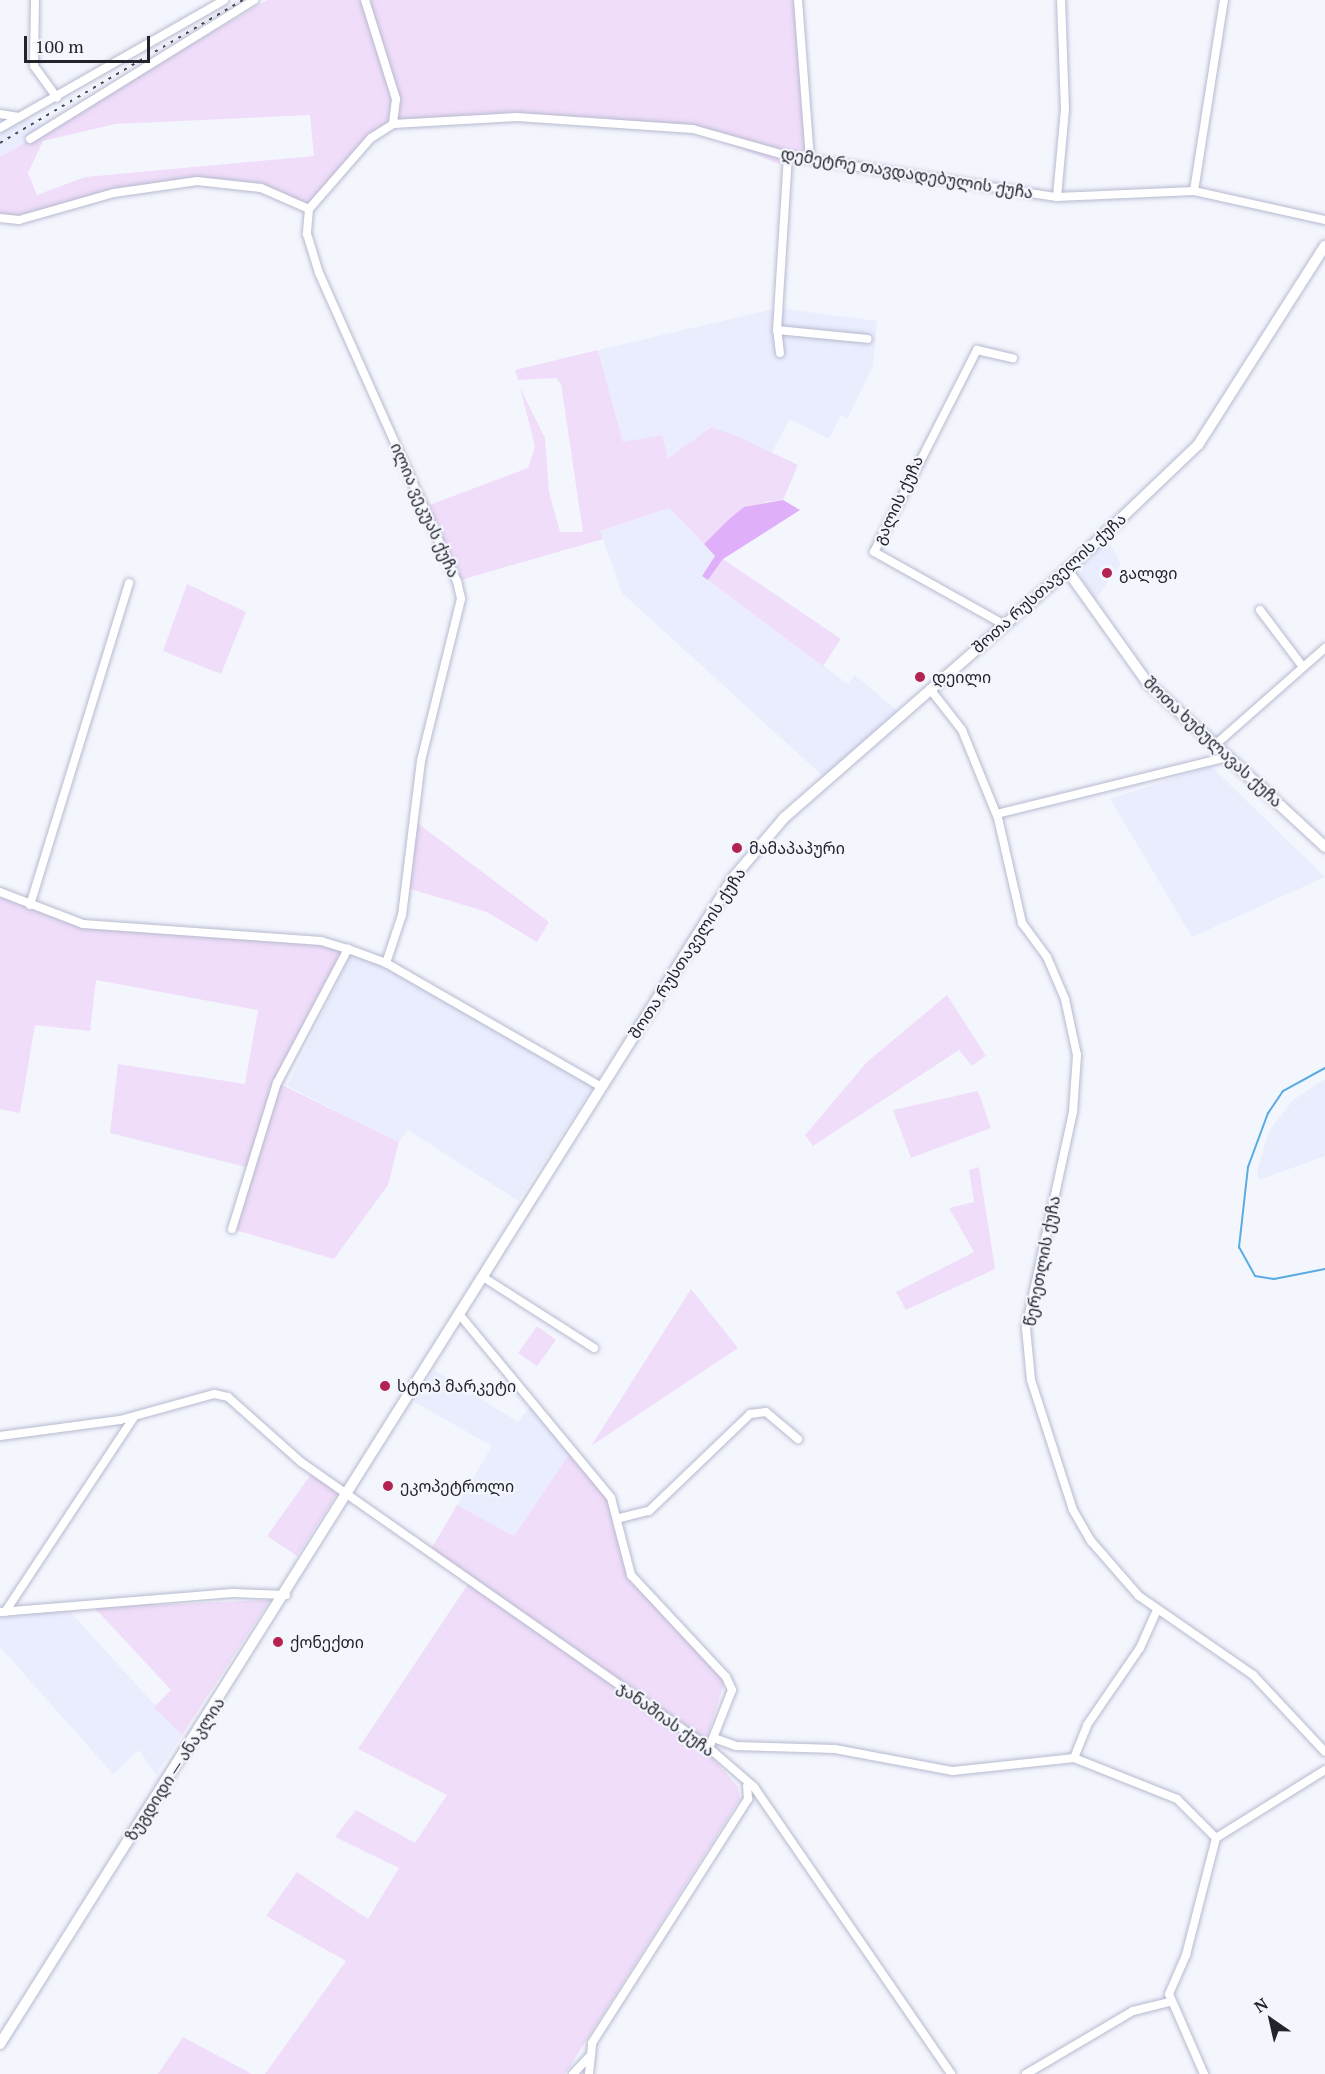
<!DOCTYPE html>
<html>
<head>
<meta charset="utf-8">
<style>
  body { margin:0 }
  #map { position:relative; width:1325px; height:2074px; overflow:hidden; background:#f4f6fe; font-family:"PT Serif","Noto Sans Georgian",serif }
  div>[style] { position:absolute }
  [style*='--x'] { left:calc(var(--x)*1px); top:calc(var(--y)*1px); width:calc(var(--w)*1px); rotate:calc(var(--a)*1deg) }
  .built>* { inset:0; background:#eaedfe }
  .green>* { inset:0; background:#f0ddfa }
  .forest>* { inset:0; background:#dfaff9 }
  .stream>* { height:2px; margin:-1px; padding:0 1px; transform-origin:1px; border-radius:1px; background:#59abe2 }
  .roads { filter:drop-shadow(0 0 2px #b6bace) drop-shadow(0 0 2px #b6bace) }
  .minor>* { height:8px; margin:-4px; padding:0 4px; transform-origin:4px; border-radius:4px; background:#fff }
  .secondary>* { height:10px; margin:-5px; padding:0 5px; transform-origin:5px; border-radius:5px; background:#fff }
  .rail>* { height:2px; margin-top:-1px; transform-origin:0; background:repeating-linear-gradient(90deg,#484a51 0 3px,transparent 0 9px) }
  .dots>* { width:16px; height:16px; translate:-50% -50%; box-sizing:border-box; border:3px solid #f4f6fe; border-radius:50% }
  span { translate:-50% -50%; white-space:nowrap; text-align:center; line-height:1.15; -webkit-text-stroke:4.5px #f4f6fe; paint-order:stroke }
  .street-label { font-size:16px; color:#22242b }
  .poi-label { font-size:16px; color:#22242b }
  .left { translate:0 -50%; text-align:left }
  .north { position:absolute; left:1241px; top:1990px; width:60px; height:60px; -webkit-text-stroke:4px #f4f6fe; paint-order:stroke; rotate:326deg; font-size:16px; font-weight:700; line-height:24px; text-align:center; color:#22242b }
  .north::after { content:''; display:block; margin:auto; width:21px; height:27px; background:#22242b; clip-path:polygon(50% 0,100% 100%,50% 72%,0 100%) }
  .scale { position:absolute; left:24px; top:36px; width:126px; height:27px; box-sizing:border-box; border:3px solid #22242b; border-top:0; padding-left:8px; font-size:18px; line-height:21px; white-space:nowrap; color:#22242b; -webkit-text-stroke:4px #f4f6fe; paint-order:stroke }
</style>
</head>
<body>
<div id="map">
  <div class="built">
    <i style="clip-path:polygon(24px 117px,48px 127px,0 157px,0 128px)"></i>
    <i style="clip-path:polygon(778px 308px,877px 321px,873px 366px,848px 418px,841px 415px,829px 439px,790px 419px,772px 452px,711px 427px,667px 458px,623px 442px,598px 350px)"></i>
    <i style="clip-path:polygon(669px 508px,715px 556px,702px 576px,848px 684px,855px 675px,901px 714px,827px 780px,622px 593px,600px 531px)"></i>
    <i style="clip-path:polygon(1107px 538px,1121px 564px,1095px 600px,1081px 577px,1082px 563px)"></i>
    <i style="clip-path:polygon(1211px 766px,1325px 877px,1192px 937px,1110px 799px)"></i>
    <i style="clip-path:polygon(351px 955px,384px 965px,593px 1087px,518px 1201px,408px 1130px,399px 1142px,287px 1086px)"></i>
    <i style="clip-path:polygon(1325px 1079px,1325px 1156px,1259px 1180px,1257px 1171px,1269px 1131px,1293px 1100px)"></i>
    <i style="clip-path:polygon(434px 1370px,518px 1422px,534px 1402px,572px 1450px,514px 1536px,457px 1505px,492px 1446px,414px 1402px)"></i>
    <i style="clip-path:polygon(65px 1606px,182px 1735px,156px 1775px,139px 1750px,113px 1774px,0 1647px,0 1612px)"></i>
  </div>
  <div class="green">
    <i style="clip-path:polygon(evenodd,267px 0,798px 0,810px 160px,784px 166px,693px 129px,517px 117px,393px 124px,371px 138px,309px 209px,261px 188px,222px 181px,133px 190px,19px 220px,0 218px,0 157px,267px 0,310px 115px,314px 156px,85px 177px,37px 195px,28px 173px,43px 141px,115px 124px,310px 115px)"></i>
    <i style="clip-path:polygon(598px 350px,623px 442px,662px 435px,668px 458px,711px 427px,737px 436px,798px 465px,783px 500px,766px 502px,728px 520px,704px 544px,669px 508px,600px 531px,603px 539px,457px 581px,424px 507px,528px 468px,535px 446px,520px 388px,545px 438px,549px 492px,560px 532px,583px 532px,561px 384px,556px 378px,518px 380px,515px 370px)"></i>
    <i style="clip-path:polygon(723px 559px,841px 639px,823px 666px,708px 580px)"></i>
    <i style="clip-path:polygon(187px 584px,246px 612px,221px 674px,163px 651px)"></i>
    <i style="clip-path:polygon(416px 822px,549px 922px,537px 942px,487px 912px,407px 888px)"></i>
    <i style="clip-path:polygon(0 892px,83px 924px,321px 941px,348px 949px,278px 1083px,399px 1142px,388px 1185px,334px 1259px,232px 1229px,250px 1168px,110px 1133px,118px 1064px,245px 1084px,258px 1010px,96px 980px,90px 1031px,35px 1025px,20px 1113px,0 1109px)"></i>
    <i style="clip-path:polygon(947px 995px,986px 1056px,972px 1066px,959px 1050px,813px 1146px,805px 1135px,867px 1062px)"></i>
    <i style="clip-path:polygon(978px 1091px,991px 1128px,911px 1158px,893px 1110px)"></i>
    <i style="clip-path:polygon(979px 1167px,995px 1269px,906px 1310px,896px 1292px,974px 1252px,949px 1208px,974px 1202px,969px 1170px)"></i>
    <i style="clip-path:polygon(691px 1289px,738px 1348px,591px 1446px)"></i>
    <i style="clip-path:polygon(537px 1326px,556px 1340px,537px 1366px,518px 1353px)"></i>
    <i style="clip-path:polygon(572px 1450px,611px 1498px,627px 1568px,726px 1677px,704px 1748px,738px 1787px,740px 1799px,565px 2074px,265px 2074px,346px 1961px,266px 1916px,297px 1872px,368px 1919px,399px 1868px,335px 1837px,356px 1810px,415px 1843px,447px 1795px,358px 1749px,470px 1581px,430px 1551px,457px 1505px,514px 1536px)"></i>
    <i style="clip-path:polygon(314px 1470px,337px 1494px,297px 1556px,267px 1536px)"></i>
    <i style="clip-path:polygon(148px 1599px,154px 1605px,270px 1600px,182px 1735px,154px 1707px,171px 1690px,91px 1604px)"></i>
    <i style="clip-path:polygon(183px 2037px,252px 2074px,158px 2074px)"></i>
  </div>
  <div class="forest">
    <i style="clip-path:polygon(783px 500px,800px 510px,723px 559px,708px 580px,702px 576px,715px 556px,704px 544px,728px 520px,744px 507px)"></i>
  </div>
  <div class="stream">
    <i style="--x:1325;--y:1068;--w:48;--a:151.3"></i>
    <i style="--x:1283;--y:1091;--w:27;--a:124"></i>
    <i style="--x:1268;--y:1113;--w:58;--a:110.3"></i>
    <i style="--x:1248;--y:1167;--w:81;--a:96.4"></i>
    <i style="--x:1239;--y:1247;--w:33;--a:61"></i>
    <i style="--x:1255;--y:1276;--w:19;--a:9"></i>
    <i style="--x:1274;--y:1279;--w:52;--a:-11.1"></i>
  </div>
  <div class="roads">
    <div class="minor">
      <i style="--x:35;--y:0;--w:66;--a:90.9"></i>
      <i style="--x:34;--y:66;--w:39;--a:54"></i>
      <i style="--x:365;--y:0;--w:104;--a:72.6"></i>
      <i style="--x:396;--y:99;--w:25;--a:97"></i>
      <i style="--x:798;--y:0;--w:160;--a:85.7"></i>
      <i style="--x:0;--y:114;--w:19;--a:9"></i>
      <i style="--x:0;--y:128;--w:258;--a:-29.7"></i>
      <i style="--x:30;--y:139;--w:264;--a:-31.8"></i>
      <i style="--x:1194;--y:191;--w:193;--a:-81.1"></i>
      <i style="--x:1057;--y:197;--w:88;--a:-84.8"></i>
      <i style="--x:1065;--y:109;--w:109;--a:-92.1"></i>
      <i style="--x:309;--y:209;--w:94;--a:-48.9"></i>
      <i style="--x:371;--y:138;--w:26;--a:-32"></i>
      <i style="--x:393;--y:124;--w:124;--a:-3.2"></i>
      <i style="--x:517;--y:117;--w:176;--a:3.9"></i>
      <i style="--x:693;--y:129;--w:99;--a:15.9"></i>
      <i style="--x:788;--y:156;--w:272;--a:8.7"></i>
      <i style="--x:1057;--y:197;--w:137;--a:-2.5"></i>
      <i style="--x:1194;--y:191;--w:134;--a:12.5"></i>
      <i style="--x:309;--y:209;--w:25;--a:95"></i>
      <i style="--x:307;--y:234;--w:41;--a:72.9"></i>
      <i style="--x:319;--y:273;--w:338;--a:65.9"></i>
      <i style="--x:457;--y:581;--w:18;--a:77"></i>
      <i style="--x:461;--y:599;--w:167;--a:103.9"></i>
      <i style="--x:421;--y:761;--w:155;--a:97"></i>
      <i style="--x:402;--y:915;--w:51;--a:108.4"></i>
      <i style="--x:0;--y:218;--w:19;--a:6"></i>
      <i style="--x:19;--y:220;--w:99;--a:-15.9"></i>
      <i style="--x:114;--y:193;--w:84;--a:-8.2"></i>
      <i style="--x:197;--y:181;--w:64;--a:6.2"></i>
      <i style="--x:261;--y:188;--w:52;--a:23.6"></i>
      <i style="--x:777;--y:330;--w:91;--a:5.6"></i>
      <i style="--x:780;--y:353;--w:23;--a:-97"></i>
      <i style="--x:777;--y:330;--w:174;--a:-86.4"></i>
      <i style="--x:1260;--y:610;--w:71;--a:53"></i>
      <i style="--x:1003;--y:624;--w:148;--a:-150.8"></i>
      <i style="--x:874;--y:552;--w:227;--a:-63"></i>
      <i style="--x:977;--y:350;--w:37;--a:13"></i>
      <i style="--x:930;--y:689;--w:52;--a:52"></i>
      <i style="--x:962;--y:730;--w:95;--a:67.8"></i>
      <i style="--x:998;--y:818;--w:108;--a:77.1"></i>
      <i style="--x:1022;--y:923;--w:42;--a:53.7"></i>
      <i style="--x:1047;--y:957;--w:46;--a:66.8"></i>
      <i style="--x:1065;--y:999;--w:57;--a:77.9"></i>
      <i style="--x:1077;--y:1055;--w:57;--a:94"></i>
      <i style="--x:1073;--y:1112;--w:221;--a:102.3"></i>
      <i style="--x:1026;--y:1328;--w:52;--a:84.5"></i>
      <i style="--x:1031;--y:1380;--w:137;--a:72.1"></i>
      <i style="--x:1073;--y:1510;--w:36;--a:60"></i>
      <i style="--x:1091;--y:1541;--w:73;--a:48.9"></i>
      <i style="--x:1139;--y:1596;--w:139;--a:34.7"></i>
      <i style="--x:1253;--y:1675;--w:105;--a:46.9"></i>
      <i style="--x:1215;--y:745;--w:147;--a:-41.4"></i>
      <i style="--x:997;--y:814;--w:237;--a:-13.9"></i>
      <i style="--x:0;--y:892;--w:89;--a:21.1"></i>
      <i style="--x:83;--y:924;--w:239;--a:4.1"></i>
      <i style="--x:321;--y:941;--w:28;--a:17"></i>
      <i style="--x:348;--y:949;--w:40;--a:20.2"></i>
      <i style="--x:386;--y:963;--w:249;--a:29.9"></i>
      <i style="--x:30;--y:905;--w:337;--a:-72.9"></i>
      <i style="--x:232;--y:1229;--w:153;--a:-72.9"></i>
      <i style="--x:277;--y:1083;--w:152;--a:-62.1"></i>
      <i style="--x:483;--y:1277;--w:132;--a:32.6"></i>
      <i style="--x:459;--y:1314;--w:239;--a:50.4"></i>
      <i style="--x:611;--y:1498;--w:80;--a:75.4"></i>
      <i style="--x:631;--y:1575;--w:139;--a:47"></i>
      <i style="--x:726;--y:1677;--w:14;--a:65"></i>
      <i style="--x:732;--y:1690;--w:62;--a:111.6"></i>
      <i style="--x:0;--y:1436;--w:121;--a:-7.6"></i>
      <i style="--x:120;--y:1420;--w:98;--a:-15.5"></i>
      <i style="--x:214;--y:1394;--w:14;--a:12"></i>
      <i style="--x:228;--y:1397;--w:98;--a:41.7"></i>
      <i style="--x:301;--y:1462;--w:498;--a:35"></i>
      <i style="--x:709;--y:1748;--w:60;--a:40.9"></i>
      <i style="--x:754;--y:1787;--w:348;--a:55.5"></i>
      <i style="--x:620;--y:1518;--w:30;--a:-14"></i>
      <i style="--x:649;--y:1511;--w:140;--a:-43.8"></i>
      <i style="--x:750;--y:1414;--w:16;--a:-7"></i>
      <i style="--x:766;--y:1412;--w:42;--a:40.2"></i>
      <i style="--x:0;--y:1612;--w:233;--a:-4.7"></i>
      <i style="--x:232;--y:1593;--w:54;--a:2.1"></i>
      <i style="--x:5;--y:1612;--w:234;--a:-56.5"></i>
      <i style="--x:714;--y:1738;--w:23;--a:20"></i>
      <i style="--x:736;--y:1746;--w:99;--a:1.7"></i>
      <i style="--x:835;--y:1749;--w:120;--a:10.6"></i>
      <i style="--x:953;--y:1771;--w:122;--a:-6.1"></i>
      <i style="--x:1074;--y:1758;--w:111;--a:21.7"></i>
      <i style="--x:1177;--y:1799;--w:55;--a:45"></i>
      <i style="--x:1074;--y:1758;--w:35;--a:-68"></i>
      <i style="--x:1087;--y:1725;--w:93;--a:-55.5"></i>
      <i style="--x:1140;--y:1648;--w:42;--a:-65.9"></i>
      <i style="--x:573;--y:2074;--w:23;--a:-47"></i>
      <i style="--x:589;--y:2074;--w:31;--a:-84"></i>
      <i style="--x:592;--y:2043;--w:290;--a:-57.4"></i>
      <i style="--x:748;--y:1799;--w:13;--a:-94"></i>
      <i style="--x:1026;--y:2074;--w:124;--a:-30.5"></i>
      <i style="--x:1133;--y:2011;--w:37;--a:-14"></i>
      <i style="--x:1204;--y:2074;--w:87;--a:-113.6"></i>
      <i style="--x:1169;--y:1994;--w:43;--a:-66.4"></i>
      <i style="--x:1186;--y:1955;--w:121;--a:-75.6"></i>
      <i style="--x:1216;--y:1838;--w:128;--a:-32"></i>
    </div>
    <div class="secondary">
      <i style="--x:1067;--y:570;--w:138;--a:54.5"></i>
      <i style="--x:1147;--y:682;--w:243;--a:42.8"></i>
      <i style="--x:0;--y:2044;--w:1377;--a:-57.84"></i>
      <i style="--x:733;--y:878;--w:79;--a:-49.6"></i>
      <i style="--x:784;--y:818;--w:376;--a:-41.2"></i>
      <i style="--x:1067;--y:570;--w:181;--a:-43.7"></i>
      <i style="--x:1198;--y:445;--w:236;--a:-57.5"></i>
    </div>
  </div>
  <div class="rail">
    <i style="--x:0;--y:143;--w:282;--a:-30.5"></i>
  </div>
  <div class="dots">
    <i style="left:1107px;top:573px;background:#b32251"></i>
    <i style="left:920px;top:677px;background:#b32251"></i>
    <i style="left:737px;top:848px;background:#b32251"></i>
    <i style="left:385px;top:1386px;background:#b32251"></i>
    <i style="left:388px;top:1486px;background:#b32251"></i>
    <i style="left:278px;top:1642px;background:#b32251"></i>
  </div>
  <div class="street-label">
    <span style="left:907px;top:173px;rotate:9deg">დემეტრე თავდადებულის ქუჩა</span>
    <span style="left:898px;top:500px;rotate:-65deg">გალის ქუჩა</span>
    <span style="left:425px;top:510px;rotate:66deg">ილია ვეკუას ქუჩა</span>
    <span style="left:1049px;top:583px;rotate:-42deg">შოთა რუსთაველის ქუჩა</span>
    <span style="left:1213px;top:742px;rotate:43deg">შოთა ხუბულავას ქუჩა</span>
    <span style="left:687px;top:953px;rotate:-57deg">შოთა რუსთაველის ქუჩა</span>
    <span style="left:1042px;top:1261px;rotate:-79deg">წერეთლის ქუჩა</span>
    <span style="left:666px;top:1719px;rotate:36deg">ჯანაშიას ქუჩა</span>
    <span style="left:175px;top:1769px;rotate:-57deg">ზუგდიდი — ანაკლია</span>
  </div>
  <div class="poi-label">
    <span class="left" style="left:1119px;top:573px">გალფი</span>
    <span class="left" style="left:932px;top:677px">დეილი</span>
    <span class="left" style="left:749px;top:848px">მამაპაპური</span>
    <span class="left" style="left:397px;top:1386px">სტოპ მარკეტი</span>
    <span class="left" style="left:400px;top:1486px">ეკოპეტროლი</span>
    <span class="left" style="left:290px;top:1642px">ქონექთი</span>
  </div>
  <div class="north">N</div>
  <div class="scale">100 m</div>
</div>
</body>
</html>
